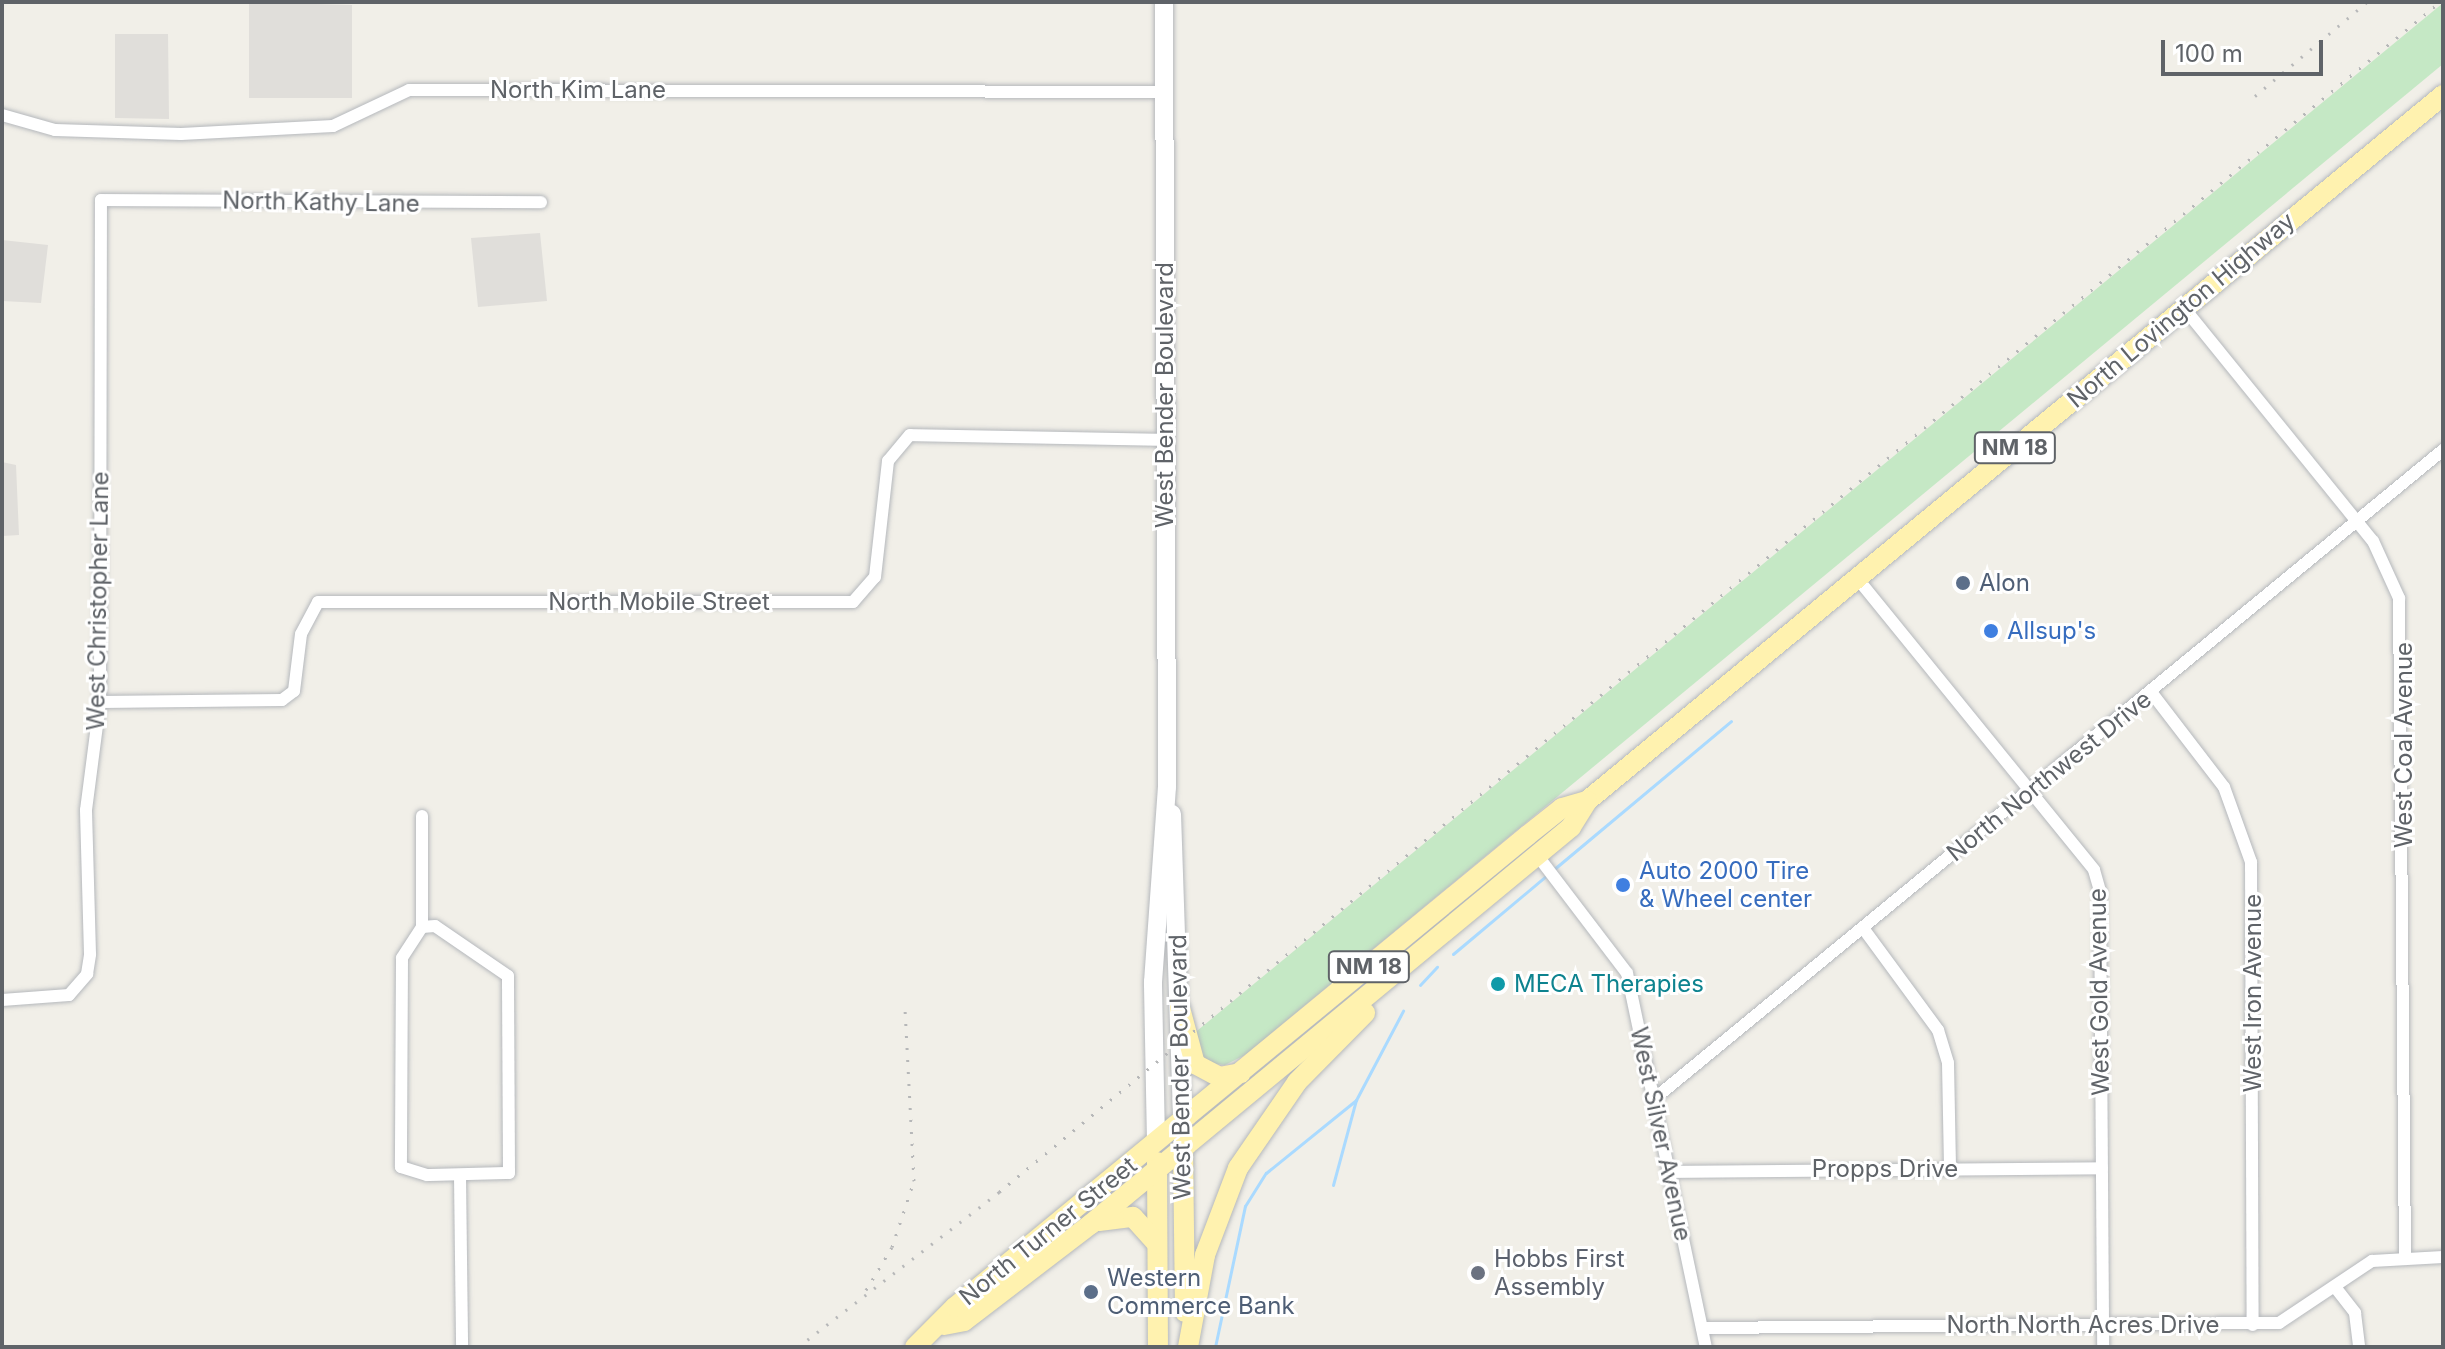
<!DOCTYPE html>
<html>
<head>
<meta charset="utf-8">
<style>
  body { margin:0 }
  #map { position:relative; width:2445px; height:1349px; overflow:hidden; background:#f1efe8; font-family:Inter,sans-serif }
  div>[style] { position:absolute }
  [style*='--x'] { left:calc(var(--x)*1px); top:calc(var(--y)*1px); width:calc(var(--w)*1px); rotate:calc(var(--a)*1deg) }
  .industrial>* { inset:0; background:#e0deda }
  .green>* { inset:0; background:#c5e8c5 }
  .stream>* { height:3px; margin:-1.5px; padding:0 1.5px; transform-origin:1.5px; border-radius:1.5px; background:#aadaff }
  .roads { filter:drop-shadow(0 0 2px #b5b8bc) drop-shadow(0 0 2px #b5b8bc) }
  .minor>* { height:12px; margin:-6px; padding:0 6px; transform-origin:6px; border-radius:6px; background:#fff }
  .secondary>* { height:18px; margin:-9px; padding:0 9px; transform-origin:9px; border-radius:9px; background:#fff }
  .primary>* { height:20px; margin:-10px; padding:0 10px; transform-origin:10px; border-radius:10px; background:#fff2af }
  .rail>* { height:3px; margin-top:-1.5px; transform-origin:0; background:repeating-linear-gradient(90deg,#b6b7b8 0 2px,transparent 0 12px) }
  .dots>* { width:22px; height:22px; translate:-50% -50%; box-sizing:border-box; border:4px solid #fff; border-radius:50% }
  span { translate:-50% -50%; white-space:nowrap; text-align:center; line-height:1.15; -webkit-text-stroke:6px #fff; paint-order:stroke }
  .shield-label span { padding:2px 6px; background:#fff; border:2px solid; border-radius:6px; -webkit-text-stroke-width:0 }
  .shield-label { font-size:22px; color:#5f6368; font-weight:700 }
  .street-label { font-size:24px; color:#5f6368 }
  .service-label { font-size:24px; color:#4e5e75 }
  .left { translate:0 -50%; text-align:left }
  .shop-label { font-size:24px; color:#366cbe }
  .culture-label { font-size:24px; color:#0d838f }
  .worship-label { font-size:24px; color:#5b616d }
  .frame { position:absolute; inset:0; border:4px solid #5f6368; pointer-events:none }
  .scale { position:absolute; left:2161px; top:40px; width:162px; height:36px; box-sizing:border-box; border:4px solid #5f6368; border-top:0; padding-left:10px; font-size:24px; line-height:28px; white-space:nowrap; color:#5f6368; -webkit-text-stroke:6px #fff; paint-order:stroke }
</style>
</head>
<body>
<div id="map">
  <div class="industrial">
    <i style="clip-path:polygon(249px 2px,352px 5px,352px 98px,249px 98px)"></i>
    <i style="clip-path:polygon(115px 34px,168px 34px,169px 119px,115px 118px)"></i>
    <i style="clip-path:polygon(540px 233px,547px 301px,478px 307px,471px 238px)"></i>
    <i style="clip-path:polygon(2px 240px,48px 245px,41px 303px,2px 301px)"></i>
    <i style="clip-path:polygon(2px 462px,16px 465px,19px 535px,2px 536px,2px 582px)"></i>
  </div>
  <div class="green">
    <i style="clip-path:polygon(2443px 3px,2443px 64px,1245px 1055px,1225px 1065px,1201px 1062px,1192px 1035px)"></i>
  </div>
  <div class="stream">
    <i style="--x:1553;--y:870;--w:232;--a:-39.9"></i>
    <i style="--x:1453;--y:954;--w:123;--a:-40"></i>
    <i style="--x:1420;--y:985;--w:25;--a:-47"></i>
    <i style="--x:1333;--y:1185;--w:88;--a:-74.9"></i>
    <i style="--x:1356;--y:1100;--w:101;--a:-62.2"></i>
    <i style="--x:1215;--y:1347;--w:144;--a:-78"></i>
    <i style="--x:1245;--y:1206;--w:39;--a:-58"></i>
    <i style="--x:1266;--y:1173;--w:116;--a:-39"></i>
  </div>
  <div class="roads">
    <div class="minor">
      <i style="--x:2;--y:115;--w:55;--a:15.8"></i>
      <i style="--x:55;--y:130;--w:126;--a:1.8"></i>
      <i style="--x:181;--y:134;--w:152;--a:-3"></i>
      <i style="--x:333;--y:126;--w:84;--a:-25.3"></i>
      <i style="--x:409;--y:90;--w:755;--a:0.15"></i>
      <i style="--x:2184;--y:308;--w:300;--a:51"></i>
      <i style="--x:2373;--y:541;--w:63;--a:65.5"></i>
      <i style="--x:2399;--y:598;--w:658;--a:89.48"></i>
      <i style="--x:1857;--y:578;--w:376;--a:50.9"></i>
      <i style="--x:2094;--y:870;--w:22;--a:74"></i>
      <i style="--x:2100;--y:891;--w:456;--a:89.6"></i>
      <i style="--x:2151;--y:692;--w:120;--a:52.5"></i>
      <i style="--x:2224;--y:787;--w:80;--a:70.2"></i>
      <i style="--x:2251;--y:862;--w:463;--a:89.8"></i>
      <i style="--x:100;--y:702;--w:182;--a:-0.6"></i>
      <i style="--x:282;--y:700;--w:15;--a:-37"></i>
      <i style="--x:294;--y:691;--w:57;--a:-83"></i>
      <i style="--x:301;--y:634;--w:36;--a:-62"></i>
      <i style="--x:318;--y:602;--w:535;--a:0"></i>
      <i style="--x:853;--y:602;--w:33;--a:-49"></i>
      <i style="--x:875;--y:577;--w:117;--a:-83.6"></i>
      <i style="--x:888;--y:461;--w:34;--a:-50"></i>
      <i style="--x:910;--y:435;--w:255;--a:1.1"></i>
      <i style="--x:422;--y:816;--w:111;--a:90"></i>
      <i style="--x:422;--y:927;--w:37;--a:123"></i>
      <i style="--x:402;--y:958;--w:209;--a:90.3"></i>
      <i style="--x:401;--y:1167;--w:27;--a:17"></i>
      <i style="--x:427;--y:1175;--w:82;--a:-1.4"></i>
      <i style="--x:509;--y:1173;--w:197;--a:-90.3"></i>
      <i style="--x:508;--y:976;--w:88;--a:-145.6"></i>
      <i style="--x:435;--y:926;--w:13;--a:176"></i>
      <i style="--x:1537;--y:855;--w:148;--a:52.7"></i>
      <i style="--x:1627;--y:973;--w:382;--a:78.1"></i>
      <i style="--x:1863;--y:928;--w:127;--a:53.7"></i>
      <i style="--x:1938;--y:1030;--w:34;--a:73"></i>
      <i style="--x:1948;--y:1063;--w:106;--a:88.9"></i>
      <i style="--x:2;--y:1000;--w:67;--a:-4.3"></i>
      <i style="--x:69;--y:995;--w:28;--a:-49"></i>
      <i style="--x:87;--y:974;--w:20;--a:-81"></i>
      <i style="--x:90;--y:954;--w:144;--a:-91.6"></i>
      <i style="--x:86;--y:810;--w:109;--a:-82.6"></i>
      <i style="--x:100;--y:702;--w:502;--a:-89.89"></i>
      <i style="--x:101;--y:200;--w:440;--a:0.3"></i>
      <i style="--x:1654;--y:1099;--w:1022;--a:-39.44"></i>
      <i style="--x:1668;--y:1172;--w:434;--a:-0.5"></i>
      <i style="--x:460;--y:1176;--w:171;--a:89.3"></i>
      <i style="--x:2335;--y:1287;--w:33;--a:52"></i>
      <i style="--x:2355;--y:1313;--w:34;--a:83"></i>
      <i style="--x:1702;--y:1328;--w:577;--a:-0.5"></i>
      <i style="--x:2279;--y:1323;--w:112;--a:-33.7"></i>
      <i style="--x:2372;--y:1261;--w:71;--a:-3.2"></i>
    </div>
    <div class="secondary">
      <i style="--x:1172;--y:814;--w:334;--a:88.1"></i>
      <i style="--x:1156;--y:1142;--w:160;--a:-91.1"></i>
      <i style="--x:1153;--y:982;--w:196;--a:-85.9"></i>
      <i style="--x:1167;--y:787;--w:785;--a:-90.22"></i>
    </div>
    <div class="primary">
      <i style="--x:1180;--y:1008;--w:58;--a:75"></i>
      <i style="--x:1195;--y:1064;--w:27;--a:28"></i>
      <i style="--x:1219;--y:1077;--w:22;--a:-10"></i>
      <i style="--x:1183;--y:1148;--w:164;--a:89.3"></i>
      <i style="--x:1157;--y:1162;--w:185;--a:89.7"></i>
      <i style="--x:1099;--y:1221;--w:34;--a:-7"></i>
      <i style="--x:1133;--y:1217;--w:36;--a:48"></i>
      <i style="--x:944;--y:1325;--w:20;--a:-11"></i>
      <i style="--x:964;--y:1321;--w:160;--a:-37.4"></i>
      <i style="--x:1091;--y:1224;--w:623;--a:-39.59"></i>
      <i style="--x:1571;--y:827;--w:31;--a:-58"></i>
      <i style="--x:1587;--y:801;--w:1110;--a:-39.51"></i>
      <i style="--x:915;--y:1347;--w:57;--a:-45"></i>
      <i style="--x:955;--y:1307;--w:742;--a:-39.48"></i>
      <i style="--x:1528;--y:835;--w:43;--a:-38.5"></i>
      <i style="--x:1562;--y:808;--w:26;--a:-16"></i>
      <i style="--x:1188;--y:1347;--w:94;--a:-79.5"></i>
      <i style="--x:1205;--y:1255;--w:93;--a:-69.2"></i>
      <i style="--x:1238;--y:1168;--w:104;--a:-55.5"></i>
      <i style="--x:1297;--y:1082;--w:97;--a:-45.4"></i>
    </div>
  </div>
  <div class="rail">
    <i style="--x:2255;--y:96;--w:146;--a:-40"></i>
    <i style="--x:866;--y:1290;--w:50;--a:-58.8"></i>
    <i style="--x:892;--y:1247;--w:70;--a:-71.6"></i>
    <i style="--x:914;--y:1181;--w:171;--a:-93"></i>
    <i style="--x:798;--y:1347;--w:254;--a:-37.6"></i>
    <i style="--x:999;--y:1192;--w:1869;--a:-39.55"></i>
  </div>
  <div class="dots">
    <i style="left:1963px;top:583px;background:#5c6f8a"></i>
    <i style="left:1991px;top:631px;background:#3f7fe0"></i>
    <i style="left:1623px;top:885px;background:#3f7fe0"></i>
    <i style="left:1498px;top:984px;background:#0f9aa8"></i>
    <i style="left:1478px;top:1273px;background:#6b7280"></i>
    <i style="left:1091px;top:1292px;background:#5c6f8a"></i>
  </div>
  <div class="shield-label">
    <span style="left:2015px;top:448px">NM 18</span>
    <span style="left:1369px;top:967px">NM 18</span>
  </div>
  <div class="street-label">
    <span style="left:578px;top:90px">North Kim Lane</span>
    <span style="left:321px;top:202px;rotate:1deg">North Kathy Lane</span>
    <span style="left:2181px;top:310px;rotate:-40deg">North Lovington Highway</span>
    <span style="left:1165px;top:395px;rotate:-90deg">West Bender Boulevard</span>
    <span style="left:98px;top:601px;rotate:-89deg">West Christopher Lane</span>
    <span style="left:659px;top:602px">North Mobile Street</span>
    <span style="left:2404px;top:745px;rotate:-90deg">West Coal Avenue</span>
    <span style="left:2049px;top:776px;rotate:-39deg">North Northwest Drive</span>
    <span style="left:2099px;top:992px;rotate:-91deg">West Gold Avenue</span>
    <span style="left:2253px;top:993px;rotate:-90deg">West Iron Avenue</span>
    <span style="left:1180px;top:1067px;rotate:-91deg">West Bender Boulevard</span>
    <span style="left:1661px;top:1134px;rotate:78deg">West Silver Avenue</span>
    <span style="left:1885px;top:1169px">Propps Drive</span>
    <span style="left:1048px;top:1231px;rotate:-39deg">North Turner Street</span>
    <span style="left:2083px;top:1325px">North North Acres Drive</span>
  </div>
  <div class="service-label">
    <span class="left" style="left:1979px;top:583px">Alon</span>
    <span class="left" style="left:1107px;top:1292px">Western<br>Commerce Bank</span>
  </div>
  <div class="shop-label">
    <span class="left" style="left:2007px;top:631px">Allsup's</span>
    <span class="left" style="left:1639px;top:885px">Auto 2000 Tire<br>&amp; Wheel center</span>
  </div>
  <div class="culture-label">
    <span class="left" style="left:1514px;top:984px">MECA Therapies</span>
  </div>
  <div class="worship-label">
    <span class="left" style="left:1494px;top:1273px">Hobbs First<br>Assembly</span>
  </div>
  <div class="frame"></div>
  <div class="scale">100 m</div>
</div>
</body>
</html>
